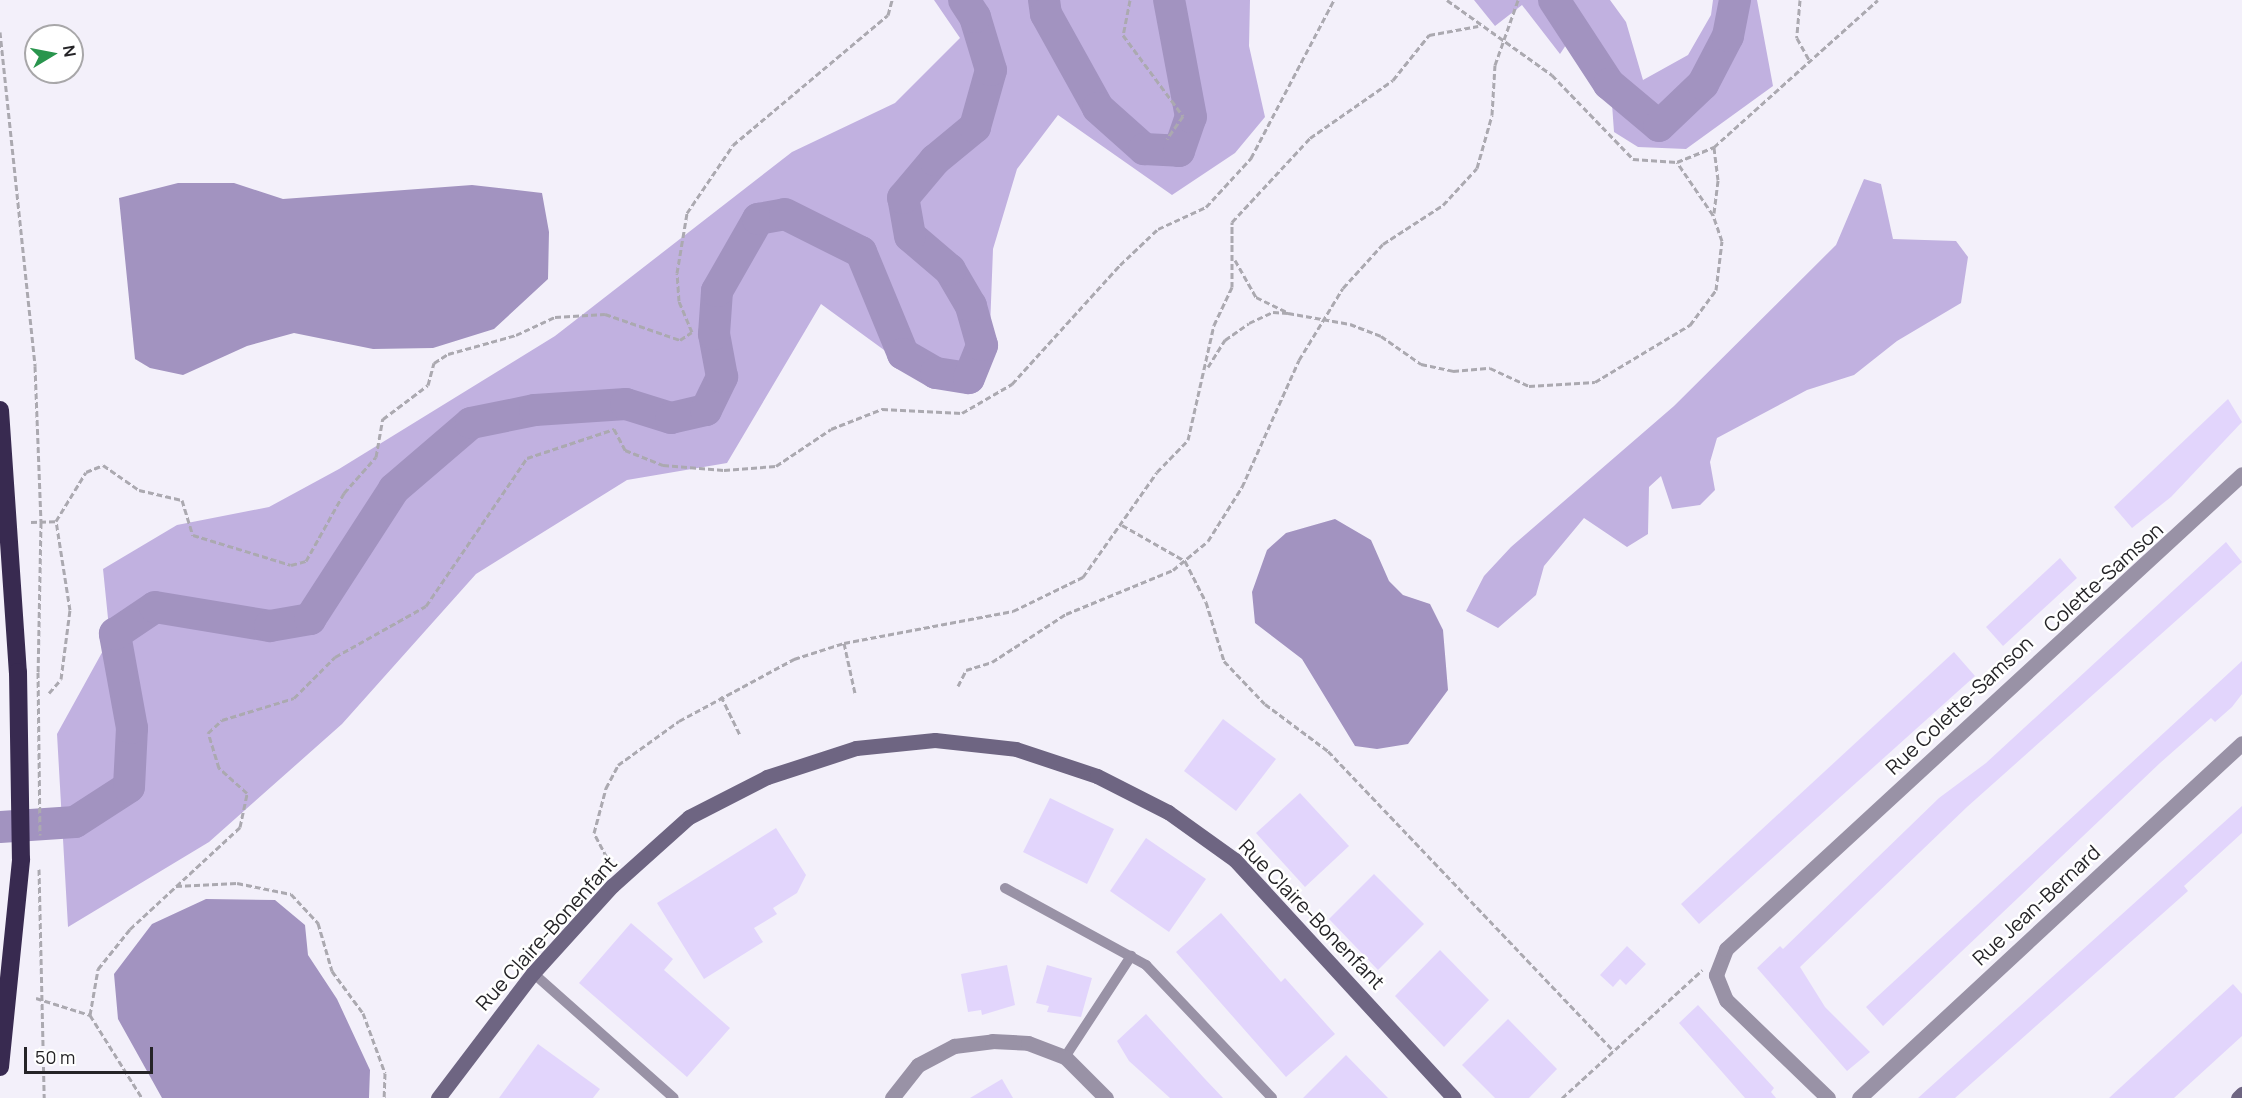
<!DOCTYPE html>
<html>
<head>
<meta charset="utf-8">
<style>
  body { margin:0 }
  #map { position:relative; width:2242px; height:1098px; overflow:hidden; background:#f3f0fa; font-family:Manrope,sans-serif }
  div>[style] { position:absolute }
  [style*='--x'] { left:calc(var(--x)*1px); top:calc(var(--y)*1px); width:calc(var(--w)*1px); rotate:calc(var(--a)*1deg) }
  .forest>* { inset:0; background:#c1b1e0 }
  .water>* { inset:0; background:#a293c0 }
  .river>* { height:32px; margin:-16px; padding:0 16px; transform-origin:16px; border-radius:16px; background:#a293c0 }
  .building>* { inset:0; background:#e2d5fc }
  .path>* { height:3px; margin-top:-1.5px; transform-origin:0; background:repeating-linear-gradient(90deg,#aba9b0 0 6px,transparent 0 9px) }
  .lane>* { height:10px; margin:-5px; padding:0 5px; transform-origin:5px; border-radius:5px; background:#9992a6 }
  .street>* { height:15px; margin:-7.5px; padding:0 7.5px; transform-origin:7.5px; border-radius:7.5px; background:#9992a6 }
  .secondary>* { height:15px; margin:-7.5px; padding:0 7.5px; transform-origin:7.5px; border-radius:7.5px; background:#6e6582 }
  .highway>* { height:18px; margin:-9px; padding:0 9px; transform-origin:9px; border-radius:9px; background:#382a50 }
  .path-bridge>* { height:3px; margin-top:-1.5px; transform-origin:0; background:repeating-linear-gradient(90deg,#aba9b0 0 6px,transparent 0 9px) }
  .highway-bridge>* { height:18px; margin:-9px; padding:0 9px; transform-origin:9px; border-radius:9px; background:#382a50 }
  span { translate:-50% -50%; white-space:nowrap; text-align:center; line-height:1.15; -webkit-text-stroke:5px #fff; paint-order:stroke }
  .street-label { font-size:20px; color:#252427 }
  .north { position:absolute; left:24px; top:24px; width:60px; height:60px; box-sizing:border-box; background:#fff; border:2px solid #a8a7a9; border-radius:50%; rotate:80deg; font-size:16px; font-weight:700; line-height:24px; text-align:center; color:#252427 }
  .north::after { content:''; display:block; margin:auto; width:21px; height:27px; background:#29954d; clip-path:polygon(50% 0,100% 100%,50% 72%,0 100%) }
  .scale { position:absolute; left:24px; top:1047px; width:129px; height:27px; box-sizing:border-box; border:3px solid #252427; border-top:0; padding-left:8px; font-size:18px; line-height:21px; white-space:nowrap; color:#252427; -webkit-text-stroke:4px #fff; paint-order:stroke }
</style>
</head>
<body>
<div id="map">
  <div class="forest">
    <i style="clip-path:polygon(934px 0,1250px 0,1249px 46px,1265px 117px,1235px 153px,1172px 195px,1058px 115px,1017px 169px,993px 249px,989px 355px,932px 385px,821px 304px,727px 463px,627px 480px,476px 574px,342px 724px,209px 842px,68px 927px,57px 734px,110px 638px,103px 569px,177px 525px,269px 507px,339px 469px,555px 336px,792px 152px,895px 103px,960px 38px)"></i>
    <i style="clip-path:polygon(1474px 0,1610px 0,1626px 22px,1643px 80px,1688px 55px,1711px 15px,1713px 0,1757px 0,1773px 86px,1686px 149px,1638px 147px,1614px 132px,1612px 104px,1566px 45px,1560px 54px,1522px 5px,1495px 26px)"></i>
    <i style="clip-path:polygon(1864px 179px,1881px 184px,1893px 239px,1956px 241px,1968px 257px,1961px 303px,1897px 341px,1854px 375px,1807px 390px,1717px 438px,1710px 462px,1715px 490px,1700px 505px,1672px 509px,1661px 476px,1649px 487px,1648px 534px,1627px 547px,1584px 518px,1544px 566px,1536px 595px,1498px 628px,1466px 611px,1484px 576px,1511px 547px,1674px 406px,1836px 245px)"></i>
  </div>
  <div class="water">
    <i style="clip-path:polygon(178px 183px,234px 183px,283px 199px,472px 185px,542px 193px,549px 232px,548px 279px,494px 329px,433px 348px,373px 349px,294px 333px,247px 346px,183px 375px,150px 368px,135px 359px,119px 198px)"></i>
    <i style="clip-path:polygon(1335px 519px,1371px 540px,1389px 581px,1403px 595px,1430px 604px,1443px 630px,1448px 690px,1408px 744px,1377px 749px,1355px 746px,1302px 659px,1255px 623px,1252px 592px,1267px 550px,1286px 533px)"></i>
    <i style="clip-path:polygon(206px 899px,275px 900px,305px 925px,308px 955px,337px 999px,370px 1070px,369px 1098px,162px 1098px,118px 1019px,114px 974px,152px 924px)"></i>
  </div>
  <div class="river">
    <i style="--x:1044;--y:0;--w:14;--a:82"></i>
    <i style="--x:1046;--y:14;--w:107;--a:61"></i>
    <i style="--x:1098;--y:108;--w:62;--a:41.7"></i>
    <i style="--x:1144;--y:149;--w:35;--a:3"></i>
    <i style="--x:1179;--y:151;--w:36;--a:-71"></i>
    <i style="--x:1191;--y:117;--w:119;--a:-100.6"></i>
    <i style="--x:1554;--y:0;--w:100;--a:56.8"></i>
    <i style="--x:1609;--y:84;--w:65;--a:40"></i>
    <i style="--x:1659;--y:126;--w:61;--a:-43.7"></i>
    <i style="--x:1703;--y:84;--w:54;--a:-62.5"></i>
    <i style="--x:1728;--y:36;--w:37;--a:-79"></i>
    <i style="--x:0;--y:827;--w:75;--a:-3.8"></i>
    <i style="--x:75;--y:822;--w:64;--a:-32.9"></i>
    <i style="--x:129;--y:787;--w:59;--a:-87.1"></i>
    <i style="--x:132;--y:728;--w:96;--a:-100.3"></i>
    <i style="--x:115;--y:634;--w:48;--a:-34"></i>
    <i style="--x:155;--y:607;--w:117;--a:9.4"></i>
    <i style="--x:270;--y:626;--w:41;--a:-9.9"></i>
    <i style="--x:310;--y:619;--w:155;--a:-57.1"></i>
    <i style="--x:394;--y:489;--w:101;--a:-40.6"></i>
    <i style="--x:471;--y:423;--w:65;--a:-11.5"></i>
    <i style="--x:535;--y:410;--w:91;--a:-3.8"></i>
    <i style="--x:626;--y:404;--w:47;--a:17.3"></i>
    <i style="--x:671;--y:418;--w:36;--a:-13"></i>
    <i style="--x:706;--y:410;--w:37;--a:-64"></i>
    <i style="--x:722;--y:377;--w:44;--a:-100.5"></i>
    <i style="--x:714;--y:334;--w:43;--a:-86"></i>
    <i style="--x:717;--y:291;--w:83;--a:-60.3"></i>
    <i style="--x:758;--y:219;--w:27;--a:-10"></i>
    <i style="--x:785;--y:214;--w:85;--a:26.6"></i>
    <i style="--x:861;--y:252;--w:110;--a:67.6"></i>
    <i style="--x:903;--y:354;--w:38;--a:30"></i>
    <i style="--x:936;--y:373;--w:33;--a:9"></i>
    <i style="--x:969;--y:378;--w:35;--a:-68"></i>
    <i style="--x:982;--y:345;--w:41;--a:-105.8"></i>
    <i style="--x:971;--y:306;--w:42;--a:-120.3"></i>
    <i style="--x:950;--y:270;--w:52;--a:-139.6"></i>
    <i style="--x:910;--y:236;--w:39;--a:-100"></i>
    <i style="--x:903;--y:198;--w:50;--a:-49.9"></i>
    <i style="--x:935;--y:160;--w:52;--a:-39.5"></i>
    <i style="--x:975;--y:127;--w:59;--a:-74.3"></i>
    <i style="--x:991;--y:70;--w:55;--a:-106.8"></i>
    <i style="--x:975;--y:17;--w:20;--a:-123"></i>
  </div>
  <div class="building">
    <i style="clip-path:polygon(2228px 399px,2242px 422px,2171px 497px,2132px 528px,2114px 507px)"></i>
    <i style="clip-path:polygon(2226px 542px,2242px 562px,1967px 807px,1800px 967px,1825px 1007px,1870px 1052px,1847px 1071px,1757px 968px,1780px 946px,1783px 949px,1939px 798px,1986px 763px)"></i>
    <i style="clip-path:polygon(2060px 558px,2077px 578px,2003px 646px,1986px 627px)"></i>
    <i style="clip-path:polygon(1954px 652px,1975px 676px,1699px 924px,1681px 904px)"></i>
    <i style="clip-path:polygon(2242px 661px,2242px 694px,2232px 707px,2215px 722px,2211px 718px,2160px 763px,1883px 1026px,1866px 1007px)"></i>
    <i style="clip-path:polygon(1223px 719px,1276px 759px,1236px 811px,1184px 771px)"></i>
    <i style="clip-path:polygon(1300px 793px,1349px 846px,1305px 887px,1256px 833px)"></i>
    <i style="clip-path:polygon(1050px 798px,1114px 829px,1087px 884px,1023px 852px)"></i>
    <i style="clip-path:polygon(2242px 806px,2242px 833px,2184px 886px,2188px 891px,1955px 1098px,1918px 1098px)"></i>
    <i style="clip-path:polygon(776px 828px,806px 875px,797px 893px,773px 908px,777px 914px,754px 928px,763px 942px,704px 979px,657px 903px)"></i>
    <i style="clip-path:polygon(1146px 838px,1206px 879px,1169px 932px,1110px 891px)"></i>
    <i style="clip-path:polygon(1374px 874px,1424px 924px,1378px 970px,1329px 919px)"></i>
    <i style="clip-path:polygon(1221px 913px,1281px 982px,1285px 978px,1335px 1034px,1286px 1077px,1176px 952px)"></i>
    <i style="clip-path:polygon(631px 923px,673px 959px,664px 970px,730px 1028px,687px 1077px,579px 983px)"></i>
    <i style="clip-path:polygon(1627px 946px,1646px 964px,1626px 985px,1620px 979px,1613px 987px,1600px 975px)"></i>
    <i style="clip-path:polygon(1440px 950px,1489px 1000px,1444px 1047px,1395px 996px)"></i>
    <i style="clip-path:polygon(1007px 965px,1015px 1005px,982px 1015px,981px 1010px,968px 1012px,961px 974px)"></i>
    <i style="clip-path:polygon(1047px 965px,1092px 978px,1081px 1017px,1047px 1012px,1049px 1006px,1036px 1003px)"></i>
    <i style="clip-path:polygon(2233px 984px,2242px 994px,2242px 1036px,2174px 1098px,2109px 1098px)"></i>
    <i style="clip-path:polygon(1698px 1005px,1774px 1088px,1771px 1092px,1776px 1098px,1745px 1098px,1679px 1023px)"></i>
    <i style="clip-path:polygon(1146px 1014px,1205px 1079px,1223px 1098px,1170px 1098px,1129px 1061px,1117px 1041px)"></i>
    <i style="clip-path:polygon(1508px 1019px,1557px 1069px,1529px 1098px,1495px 1098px,1462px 1065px)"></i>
    <i style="clip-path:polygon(538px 1044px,600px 1089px,593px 1098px,499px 1098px)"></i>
    <i style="clip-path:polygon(1346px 1055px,1388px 1098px,1303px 1098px)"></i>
    <i style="clip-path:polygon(1002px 1079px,1013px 1098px,970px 1098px)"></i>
  </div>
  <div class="path">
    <i style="--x:1130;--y:0;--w:36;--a:101"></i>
    <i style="--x:1123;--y:35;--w:101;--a:53.5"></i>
    <i style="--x:1183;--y:116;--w:28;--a:125"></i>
    <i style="--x:1447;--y:0;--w:129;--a:35.5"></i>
    <i style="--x:1552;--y:75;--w:117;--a:46"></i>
    <i style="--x:1633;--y:159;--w:44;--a:3.9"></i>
    <i style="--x:1677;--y:162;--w:40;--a:-22"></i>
    <i style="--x:1714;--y:147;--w:220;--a:-41.9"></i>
    <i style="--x:1800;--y:0;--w:38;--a:95"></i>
    <i style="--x:1797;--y:38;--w:26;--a:61"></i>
    <i style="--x:0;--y:32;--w:336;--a:84"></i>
    <i style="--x:35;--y:366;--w:156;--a:87.8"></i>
    <i style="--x:41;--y:522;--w:150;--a:91.1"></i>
    <i style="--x:1714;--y:213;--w:33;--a:-83"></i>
    <i style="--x:1718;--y:180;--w:33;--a:-97"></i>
    <i style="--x:1235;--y:260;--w:43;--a:60.4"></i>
    <i style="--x:1256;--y:297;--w:34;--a:26"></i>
    <i style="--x:1208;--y:367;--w:32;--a:-58"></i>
    <i style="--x:1225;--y:340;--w:29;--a:-35"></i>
    <i style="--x:1249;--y:323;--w:26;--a:-25"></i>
    <i style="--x:1273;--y:312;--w:15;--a:4"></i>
    <i style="--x:1288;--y:313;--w:63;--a:10.1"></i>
    <i style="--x:1350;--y:324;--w:33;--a:21"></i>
    <i style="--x:1381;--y:336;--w:49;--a:35"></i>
    <i style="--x:1421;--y:364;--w:33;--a:12"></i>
    <i style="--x:1453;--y:371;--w:37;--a:-5"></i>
    <i style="--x:1490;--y:368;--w:43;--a:24.8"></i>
    <i style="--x:1529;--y:386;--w:66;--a:-3.5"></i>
    <i style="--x:1595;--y:382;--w:111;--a:-31"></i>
    <i style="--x:1690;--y:325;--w:44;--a:-53.4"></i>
    <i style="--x:1716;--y:290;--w:49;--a:-83"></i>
    <i style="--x:1722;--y:241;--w:28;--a:-109"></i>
    <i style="--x:1713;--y:215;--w:64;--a:-124.2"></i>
    <i style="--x:31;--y:522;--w:25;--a:-2"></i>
    <i style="--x:56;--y:521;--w:57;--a:-58.5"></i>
    <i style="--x:86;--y:472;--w:18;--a:-22"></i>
    <i style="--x:103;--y:465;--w:44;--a:34.8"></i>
    <i style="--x:139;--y:490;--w:44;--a:13.1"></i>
    <i style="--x:182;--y:500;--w:37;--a:73"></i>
    <i style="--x:193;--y:535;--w:102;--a:17"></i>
    <i style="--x:291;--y:565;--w:16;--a:-15"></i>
    <i style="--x:306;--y:561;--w:78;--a:-60.8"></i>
    <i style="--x:344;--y:493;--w:48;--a:-48.4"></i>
    <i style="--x:376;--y:457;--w:39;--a:-80"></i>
    <i style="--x:383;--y:419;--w:56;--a:-37.1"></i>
    <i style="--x:428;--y:385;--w:23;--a:-75"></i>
    <i style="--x:434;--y:363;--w:17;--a:-33"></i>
    <i style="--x:448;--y:354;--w:71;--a:-15.6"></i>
    <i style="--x:516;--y:335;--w:43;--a:-24.8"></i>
    <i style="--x:555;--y:317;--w:50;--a:-3.4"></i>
    <i style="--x:605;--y:314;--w:79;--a:19.1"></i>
    <i style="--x:680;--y:340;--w:14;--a:-34"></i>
    <i style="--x:692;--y:332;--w:34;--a:-113"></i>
    <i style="--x:679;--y:301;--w:28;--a:-94"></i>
    <i style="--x:677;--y:273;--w:61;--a:-80.5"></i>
    <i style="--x:687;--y:213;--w:82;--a:-55.9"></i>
    <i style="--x:733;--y:145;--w:202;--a:-40"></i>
    <i style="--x:888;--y:15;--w:16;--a:-75"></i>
    <i style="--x:1122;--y:525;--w:73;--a:29.7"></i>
    <i style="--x:1185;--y:561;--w:46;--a:62.9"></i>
    <i style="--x:1206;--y:602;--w:62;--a:73"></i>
    <i style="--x:1224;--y:661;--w:59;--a:46.4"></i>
    <i style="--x:1265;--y:704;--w:79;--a:36.7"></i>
    <i style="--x:1328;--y:751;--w:414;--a:46.4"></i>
    <i style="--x:844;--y:643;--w:51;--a:77.6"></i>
    <i style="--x:958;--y:686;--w:18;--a:-63"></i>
    <i style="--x:966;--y:670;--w:27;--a:-17"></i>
    <i style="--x:992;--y:662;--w:88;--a:-33"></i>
    <i style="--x:1066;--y:614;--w:116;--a:-22.4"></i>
    <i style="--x:1173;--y:570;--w:45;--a:-39.6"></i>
    <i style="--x:1208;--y:541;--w:64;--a:-57.8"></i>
    <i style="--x:1242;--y:487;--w:139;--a:-65.8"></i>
    <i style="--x:1299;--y:360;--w:84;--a:-58.6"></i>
    <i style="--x:1343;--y:288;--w:59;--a:-47.7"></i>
    <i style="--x:1383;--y:244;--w:72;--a:-33"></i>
    <i style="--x:1443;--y:205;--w:50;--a:-47.4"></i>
    <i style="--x:1477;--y:168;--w:55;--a:-74.2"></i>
    <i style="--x:1492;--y:115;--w:50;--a:-86.6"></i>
    <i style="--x:1495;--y:65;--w:69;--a:-70.5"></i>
    <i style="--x:49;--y:693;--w:18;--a:-49"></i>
    <i style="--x:61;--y:679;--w:70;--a:-82.6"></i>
    <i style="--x:70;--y:610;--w:90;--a:-98.9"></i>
    <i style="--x:721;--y:696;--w:43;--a:64"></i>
    <i style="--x:611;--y:865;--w:36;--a:-118"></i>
    <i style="--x:594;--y:833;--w:47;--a:-75.1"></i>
    <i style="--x:606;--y:788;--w:26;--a:-62"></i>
    <i style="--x:618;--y:765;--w:75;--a:-35.8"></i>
    <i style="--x:679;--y:721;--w:131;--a:-28.3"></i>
    <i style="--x:794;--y:659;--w:52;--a:-17.7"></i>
    <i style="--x:844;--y:643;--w:172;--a:-10.7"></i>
    <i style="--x:1013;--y:611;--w:78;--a:-25.9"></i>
    <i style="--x:1083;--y:577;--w:128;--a:-54.8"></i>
    <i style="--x:1157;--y:472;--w:45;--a:-45.9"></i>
    <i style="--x:1188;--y:440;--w:118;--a:-77.3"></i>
    <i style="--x:1214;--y:325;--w:42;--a:-64.7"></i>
    <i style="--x:1232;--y:287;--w:65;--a:-90"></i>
    <i style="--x:1232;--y:222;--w:115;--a:-47.1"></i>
    <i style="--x:1310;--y:138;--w:101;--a:-34.9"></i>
    <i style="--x:1393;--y:80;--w:58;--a:-51.3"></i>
    <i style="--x:1429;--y:35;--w:50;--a:-10.4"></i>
    <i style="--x:39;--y:869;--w:229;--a:88.7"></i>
    <i style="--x:176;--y:886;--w:61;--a:-2.8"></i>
    <i style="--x:237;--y:883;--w:55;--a:11.5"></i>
    <i style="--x:291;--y:894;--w:40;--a:47"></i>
    <i style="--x:318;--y:923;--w:50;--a:73.7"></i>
    <i style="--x:332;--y:971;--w:52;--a:53.6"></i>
    <i style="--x:363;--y:1013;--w:64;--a:69.9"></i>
    <i style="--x:385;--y:1073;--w:25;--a:92"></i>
    <i style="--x:36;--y:998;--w:57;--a:17.5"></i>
    <i style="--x:90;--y:1015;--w:47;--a:-80.1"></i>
    <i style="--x:98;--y:969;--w:51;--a:-51.3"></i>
    <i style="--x:130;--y:929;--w:150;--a:-42.8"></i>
    <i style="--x:240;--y:827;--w:35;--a:-78"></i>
    <i style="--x:247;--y:793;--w:38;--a:-138"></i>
    <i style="--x:219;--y:768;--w:37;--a:-107"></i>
    <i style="--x:208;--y:733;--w:19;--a:-43"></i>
    <i style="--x:222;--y:720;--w:75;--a:-17"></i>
    <i style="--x:294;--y:698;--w:58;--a:-45"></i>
    <i style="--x:335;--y:657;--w:104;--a:-29.3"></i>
    <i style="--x:426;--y:606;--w:179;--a:-55.7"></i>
    <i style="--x:527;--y:458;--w:92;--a:-18.4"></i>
    <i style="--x:614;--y:429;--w:24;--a:62"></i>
    <i style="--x:625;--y:450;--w:41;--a:21.5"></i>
    <i style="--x:663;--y:465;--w:61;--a:4.7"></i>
    <i style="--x:724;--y:470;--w:52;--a:-4.4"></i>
    <i style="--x:776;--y:466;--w:66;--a:-33.9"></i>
    <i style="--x:831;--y:429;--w:55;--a:-21.4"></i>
    <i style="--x:882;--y:409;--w:80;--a:2.9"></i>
    <i style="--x:962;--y:413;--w:58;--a:-30.1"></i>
    <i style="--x:1012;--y:384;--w:161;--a:-47.8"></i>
    <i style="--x:1120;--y:265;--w:52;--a:-43.5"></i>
    <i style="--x:1158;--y:229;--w:53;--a:-24.6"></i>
    <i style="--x:1206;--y:207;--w:67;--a:-47.4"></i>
    <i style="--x:1251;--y:158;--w:178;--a:-62.3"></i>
    <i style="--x:90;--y:1015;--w:98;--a:57.9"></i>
    <i style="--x:1562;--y:1098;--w:190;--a:-42.4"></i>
  </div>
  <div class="lane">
    <i style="--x:1005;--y:888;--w:161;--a:28.6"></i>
    <i style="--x:1146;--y:965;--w:183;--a:46.5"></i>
    <i style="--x:533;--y:973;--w:188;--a:41.6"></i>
    <i style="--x:1065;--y:1057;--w:121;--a:-56.8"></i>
  </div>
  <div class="street">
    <i style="--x:892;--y:1098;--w:42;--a:-51.8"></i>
    <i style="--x:918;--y:1065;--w:41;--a:-27.8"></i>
    <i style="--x:954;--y:1046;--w:38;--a:-7"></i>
    <i style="--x:992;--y:1041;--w:36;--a:3"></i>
    <i style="--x:1028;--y:1043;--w:40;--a:21"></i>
    <i style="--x:1065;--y:1057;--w:58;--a:45"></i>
    <i style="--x:1828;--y:1098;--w:141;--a:-136.1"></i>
    <i style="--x:1726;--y:1000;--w:27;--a:-112"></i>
    <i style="--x:1716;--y:975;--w:28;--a:-69"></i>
    <i style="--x:1726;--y:949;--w:701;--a:-42.63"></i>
    <i style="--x:1859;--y:1098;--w:522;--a:-42.83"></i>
  </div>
  <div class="secondary">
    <i style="--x:438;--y:1098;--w:157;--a:-52.8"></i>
    <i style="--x:533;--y:973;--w:118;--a:-47.8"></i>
    <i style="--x:612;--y:886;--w:103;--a:-41.9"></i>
    <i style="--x:689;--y:817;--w:88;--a:-27.1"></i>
    <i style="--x:767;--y:777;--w:94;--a:-18"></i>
    <i style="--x:856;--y:748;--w:79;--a:-5.8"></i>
    <i style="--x:935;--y:740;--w:81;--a:6.3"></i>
    <i style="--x:1016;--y:749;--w:85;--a:18.4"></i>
    <i style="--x:1097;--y:776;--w:80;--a:26.9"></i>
    <i style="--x:1168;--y:812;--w:82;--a:35.6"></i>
    <i style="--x:1235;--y:860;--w:323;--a:47.4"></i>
    <i style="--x:2238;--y:1098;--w:6;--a:-45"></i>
  </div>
  <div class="highway">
    <i style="--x:0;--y:410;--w:263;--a:86.1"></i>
    <i style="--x:0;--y:1067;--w:209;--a:-84.2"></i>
  </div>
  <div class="path-bridge">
    <i style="--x:38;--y:672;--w:163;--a:89.3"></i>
  </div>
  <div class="highway-bridge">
    <i style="--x:18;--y:672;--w:187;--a:89.1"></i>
  </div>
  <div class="street-label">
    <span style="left:2103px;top:577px;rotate:-42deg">Colette-Samson</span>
    <span style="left:1959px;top:705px;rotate:-43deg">Rue Colette-Samson</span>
    <span style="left:2036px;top:905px;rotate:-43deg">Rue Jean-Bernard</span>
    <span style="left:1312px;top:914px;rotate:46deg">Rue Claire-Bonenfant</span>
    <span style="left:546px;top:933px;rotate:-48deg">Rue Claire-Bonenfant</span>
  </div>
  <div class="north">N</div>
  <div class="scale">50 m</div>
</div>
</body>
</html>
